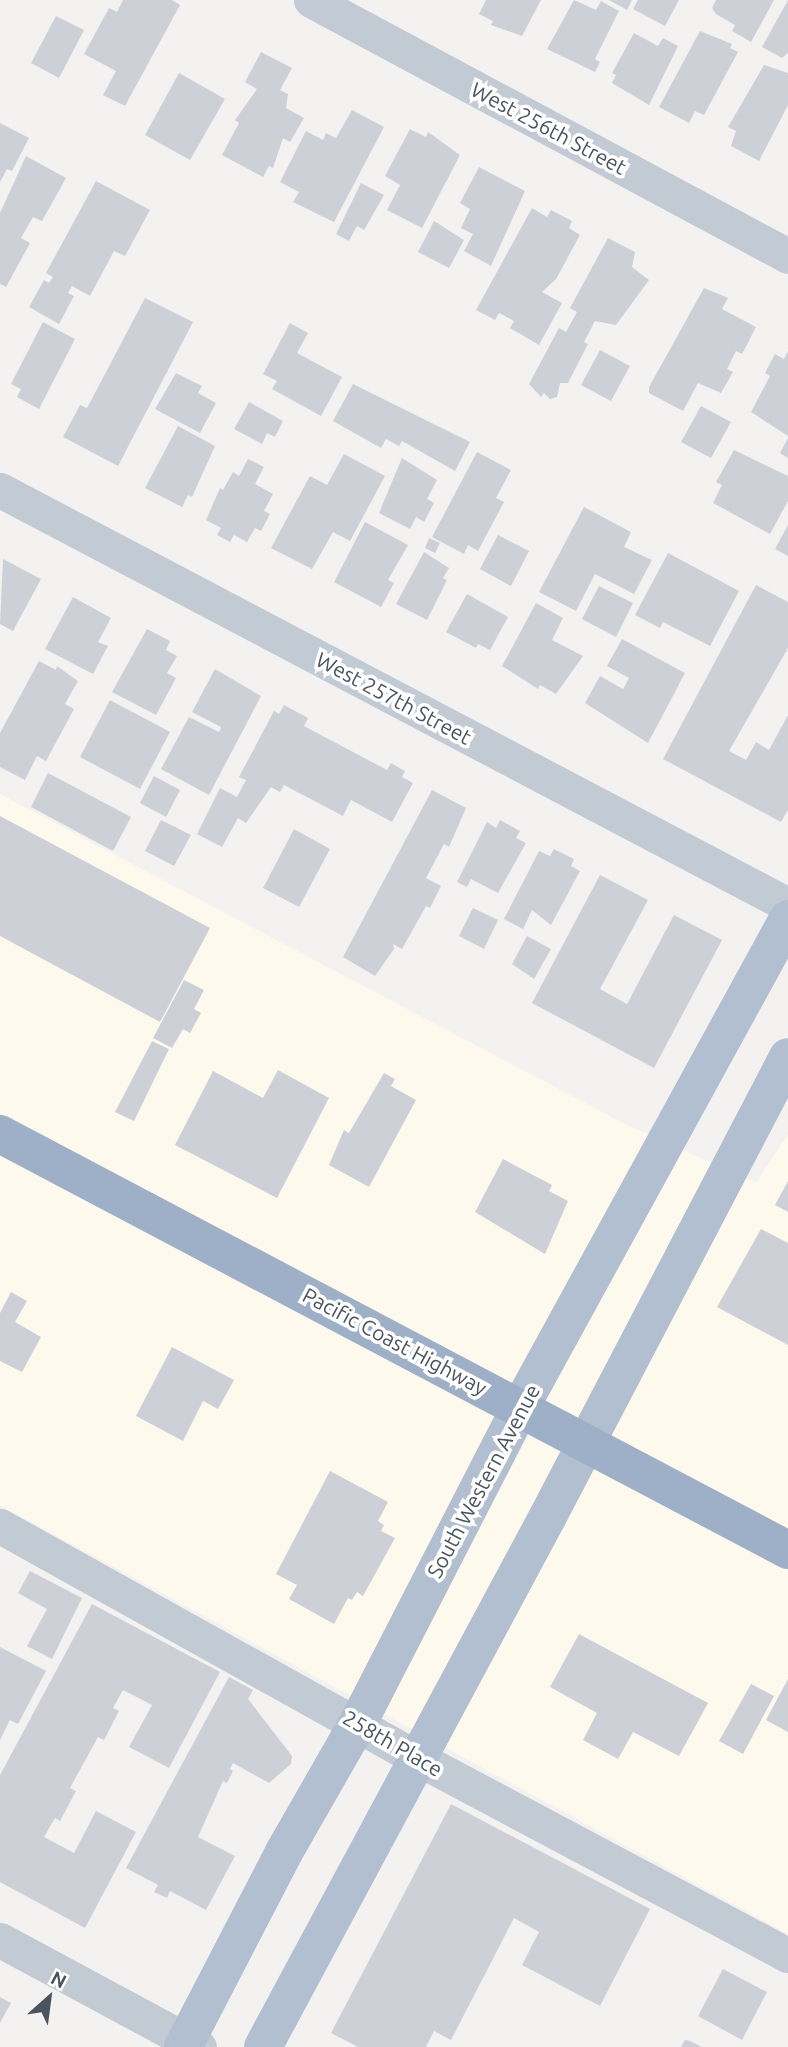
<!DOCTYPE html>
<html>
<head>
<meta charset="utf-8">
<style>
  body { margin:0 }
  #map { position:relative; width:788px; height:2047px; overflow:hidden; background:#f4f2f1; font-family:Ubuntu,sans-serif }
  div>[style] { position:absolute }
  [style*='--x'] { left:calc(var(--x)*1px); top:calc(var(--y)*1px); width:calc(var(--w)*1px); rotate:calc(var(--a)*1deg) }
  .commercial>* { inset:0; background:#fdf9ed }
  .building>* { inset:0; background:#cdd0d7 }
  .minor>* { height:35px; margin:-17.5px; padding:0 17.5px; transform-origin:17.5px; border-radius:17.5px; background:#c2cbd3 }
  .primary>* { height:38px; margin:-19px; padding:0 19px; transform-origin:19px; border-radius:19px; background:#b1bfd0 }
  .trunk>* { height:38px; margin:-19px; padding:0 19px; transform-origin:19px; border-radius:19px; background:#9eb0c8 }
  span { translate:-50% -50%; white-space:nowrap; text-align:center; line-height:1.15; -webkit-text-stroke:7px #fff; paint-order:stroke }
  .street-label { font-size:21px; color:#49545f }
  .north { position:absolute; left:14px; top:1963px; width:70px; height:70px; -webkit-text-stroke:5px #fff; paint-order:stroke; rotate:28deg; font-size:19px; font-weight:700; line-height:28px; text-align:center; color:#49545f }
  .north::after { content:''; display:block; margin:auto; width:24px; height:32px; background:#49545f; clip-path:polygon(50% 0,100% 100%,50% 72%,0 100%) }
</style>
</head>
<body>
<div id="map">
  <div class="commercial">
    <i style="clip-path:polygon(0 794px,623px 1123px,756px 1183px,788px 1134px,788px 1934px,0 1505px)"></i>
  </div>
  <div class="building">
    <i style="clip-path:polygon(123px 0,172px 0,180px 5px,125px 106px,103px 95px,116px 71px,84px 54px,109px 8px,117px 12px)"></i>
    <i style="clip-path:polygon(486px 0,541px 0,522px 36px,491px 25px,493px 21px,479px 14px)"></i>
    <i style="clip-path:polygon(574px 0,596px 10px,601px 1px,619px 11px,595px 59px,600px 62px,595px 72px,547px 49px)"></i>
    <i style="clip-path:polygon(609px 0,632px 0,627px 10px)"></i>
    <i style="clip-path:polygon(638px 0,679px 0,665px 26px,633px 9px)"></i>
    <i style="clip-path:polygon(716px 0,774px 0,751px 42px,732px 31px,735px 25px,716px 14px,712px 8px)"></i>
    <i style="clip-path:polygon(788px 0,788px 53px,782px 58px,762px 47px)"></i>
    <i style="clip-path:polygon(56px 16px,84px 30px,59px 78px,31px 63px)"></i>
    <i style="clip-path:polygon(700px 31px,732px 44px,730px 48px,738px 52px,704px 115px,695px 111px,689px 123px,659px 107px)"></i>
    <i style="clip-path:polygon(634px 33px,658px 46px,663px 38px,678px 46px,649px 105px,612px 83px,616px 75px,612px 73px)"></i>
    <i style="clip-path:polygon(261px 52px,292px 68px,280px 90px,288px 94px,286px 108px,304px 118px,290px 142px,283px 138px,273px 168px,269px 166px,263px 177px,222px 155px,239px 123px,235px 120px,257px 89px,245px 82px)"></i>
    <i style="clip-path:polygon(764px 65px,788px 73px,788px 105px,759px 161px,731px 146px,736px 131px,728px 127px)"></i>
    <i style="clip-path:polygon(179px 73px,225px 99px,190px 160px,145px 135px)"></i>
    <i style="clip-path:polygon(352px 110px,384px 127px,334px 222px,293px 202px,299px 192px,280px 182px,306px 131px,323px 140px,326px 133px,336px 138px)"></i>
    <i style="clip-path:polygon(0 123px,29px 138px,12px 171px,7px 169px,0 182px)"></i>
    <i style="clip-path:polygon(410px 129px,426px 137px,428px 132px,460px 155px,422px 228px,387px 210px,400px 185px,385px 176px)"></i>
    <i style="clip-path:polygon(26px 156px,66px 178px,42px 221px,33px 217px,21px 238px,30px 243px,6px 287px,0 284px,0 213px)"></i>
    <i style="clip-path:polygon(479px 167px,525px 191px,491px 266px,464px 251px,473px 234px,461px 228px,470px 209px,460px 203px)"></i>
    <i style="clip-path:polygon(96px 181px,150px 210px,125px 256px,114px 251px,90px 296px,72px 286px,68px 293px,74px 296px,59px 324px,29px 307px,44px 280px,49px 283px,53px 277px,46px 273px)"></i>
    <i style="clip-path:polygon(361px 183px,384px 195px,364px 230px,357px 226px,349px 241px,336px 234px)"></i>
    <i style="clip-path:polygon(532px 208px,547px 217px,551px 210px,572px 221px,569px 228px,580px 235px,556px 279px,542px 292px,562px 303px,539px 345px,510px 328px,514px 321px,499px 313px,495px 320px,476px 310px)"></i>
    <i style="clip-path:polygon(434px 221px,464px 240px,449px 268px,418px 252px)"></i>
    <i style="clip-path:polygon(608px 238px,635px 252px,632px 267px,649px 280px,616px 325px,595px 321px,584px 342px,588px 344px,568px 383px,560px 383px,557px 397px,550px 399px,544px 393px,541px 397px,529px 384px,559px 328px,566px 332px,577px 312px,570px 308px)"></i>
    <i style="clip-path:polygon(704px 288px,728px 298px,722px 309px,756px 327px,742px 354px,736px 351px,727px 369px,733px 372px,721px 393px,698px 383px,683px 411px,649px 393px,649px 387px)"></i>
    <i style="clip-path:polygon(145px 298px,193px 322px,118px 466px,63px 437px,80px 405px,87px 408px)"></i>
    <i style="clip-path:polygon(43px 322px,75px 339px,39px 409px,17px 397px,21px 389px,11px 384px)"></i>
    <i style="clip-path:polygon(290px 323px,308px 333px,297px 353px,342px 377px,321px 416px,272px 389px,277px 381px,263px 374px)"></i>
    <i style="clip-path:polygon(600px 350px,630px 366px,611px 401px,581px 385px)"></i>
    <i style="clip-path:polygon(788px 351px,788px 436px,751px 412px,770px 376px,765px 373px,775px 354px,784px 359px)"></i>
    <i style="clip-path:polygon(176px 373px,202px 386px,198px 393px,216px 403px,200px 433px,155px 409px)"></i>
    <i style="clip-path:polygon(353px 384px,470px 442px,455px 471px,402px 441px,399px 446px,386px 439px,381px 448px,333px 421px)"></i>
    <i style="clip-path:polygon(249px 402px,283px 421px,275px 437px,267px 433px,262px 444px,234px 429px)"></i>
    <i style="clip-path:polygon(701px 406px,731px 422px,711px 458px,681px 442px)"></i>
    <i style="clip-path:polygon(178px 426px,215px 446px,192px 497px,188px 495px,182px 507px,145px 488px)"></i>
    <i style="clip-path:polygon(788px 438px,788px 458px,780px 453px)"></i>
    <i style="clip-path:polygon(734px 450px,788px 476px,788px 501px,770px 534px,713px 503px,722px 485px,716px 482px)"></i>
    <i style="clip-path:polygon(477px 452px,511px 470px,496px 498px,504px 502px,478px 551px,468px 545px,464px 554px,432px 537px)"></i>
    <i style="clip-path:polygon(344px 454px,385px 476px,350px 541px,333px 532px,312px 569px,271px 548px,310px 476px,327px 485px)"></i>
    <i style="clip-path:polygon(402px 458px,437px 480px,427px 499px,434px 503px,424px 522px,416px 517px,410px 529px,379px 513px)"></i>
    <i style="clip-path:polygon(248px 459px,264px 467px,255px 484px,273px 494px,264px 511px,270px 514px,261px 531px,255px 528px,247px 542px,234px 535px,230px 542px,217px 535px,221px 528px,206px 520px,220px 488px,223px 490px,233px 472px,239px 476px)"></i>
    <i style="clip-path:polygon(584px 507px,631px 532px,624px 547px,652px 560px,634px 594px,595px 574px,576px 611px,539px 592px)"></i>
    <i style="clip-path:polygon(365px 522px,408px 545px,388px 580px,394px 583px,381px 607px,334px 582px)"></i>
    <i style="clip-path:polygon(788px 525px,788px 556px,775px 549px)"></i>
    <i style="clip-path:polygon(498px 535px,529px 551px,511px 586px,480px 569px)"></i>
    <i style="clip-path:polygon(429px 538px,440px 543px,435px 553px,425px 548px)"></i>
    <i style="clip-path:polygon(424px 552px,449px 568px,443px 578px,447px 580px,427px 620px,396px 604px)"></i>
    <i style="clip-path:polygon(668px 553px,739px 591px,710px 646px,663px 622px,660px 628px,635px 615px)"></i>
    <i style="clip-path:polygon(3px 559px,41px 579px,13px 631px,0 624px)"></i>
    <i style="clip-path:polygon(756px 585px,788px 602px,788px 648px,729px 751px,746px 760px,756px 742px,769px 750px,788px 715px,788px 810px,781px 822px,663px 759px)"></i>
    <i style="clip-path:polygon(599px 586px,633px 603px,616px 637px,582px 619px)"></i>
    <i style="clip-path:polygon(467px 594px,508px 617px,490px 650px,478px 644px,476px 648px,446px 632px)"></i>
    <i style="clip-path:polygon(73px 597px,111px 618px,98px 642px,108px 646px,93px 674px,45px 649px)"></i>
    <i style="clip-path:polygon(536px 603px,563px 618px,552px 640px,583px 656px,556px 694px,540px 685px,538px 689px,502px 666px)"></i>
    <i style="clip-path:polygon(147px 629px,170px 641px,166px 650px,177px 656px,167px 673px,176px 678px,156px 715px,112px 692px)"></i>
    <i style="clip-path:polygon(622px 639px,685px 673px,648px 743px,585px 703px,600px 676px,623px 689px,629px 678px,607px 666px)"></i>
    <i style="clip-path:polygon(39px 661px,56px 670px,57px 666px,78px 681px,65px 704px,74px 709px,46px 761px,37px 756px,25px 780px,0 767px,0 733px)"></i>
    <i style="clip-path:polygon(215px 669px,261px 696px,209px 795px,161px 769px,189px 717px,219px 732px,221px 727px,192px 712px)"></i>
    <i style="clip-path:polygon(110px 700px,170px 732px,140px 789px,80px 757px)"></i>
    <i style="clip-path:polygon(284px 705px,308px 718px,304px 726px,387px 770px,391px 763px,405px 771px,402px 777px,413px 783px,392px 822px,351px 800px,343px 816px,284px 785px,280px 792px,271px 787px,246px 823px,238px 818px,222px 847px,197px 834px,220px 788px,237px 797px,246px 780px,239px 777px,274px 711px,279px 714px)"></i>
    <i style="clip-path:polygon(48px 773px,131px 817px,113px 851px,31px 807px)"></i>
    <i style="clip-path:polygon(154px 776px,180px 790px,166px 817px,140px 803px)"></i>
    <i style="clip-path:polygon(432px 790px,466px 808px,449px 847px,444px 844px,426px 878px,441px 886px,430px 908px,426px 906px,402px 949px,393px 944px,394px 949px,375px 976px,343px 957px)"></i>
    <i style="clip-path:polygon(0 816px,210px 928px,160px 1022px,0 936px)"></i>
    <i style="clip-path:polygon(161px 820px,191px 835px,174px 866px,145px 851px)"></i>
    <i style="clip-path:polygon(500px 820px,520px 831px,516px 838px,526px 843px,498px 893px,471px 879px,467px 887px,457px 882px,487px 822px,496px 828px)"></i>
    <i style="clip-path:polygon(294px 829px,330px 849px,299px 907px,263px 888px)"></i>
    <i style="clip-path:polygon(554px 849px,574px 859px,571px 866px,580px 871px,551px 925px,532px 910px,523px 929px,504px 919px,539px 851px,550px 856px)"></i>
    <i style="clip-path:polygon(600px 875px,648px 900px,600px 989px,627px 1004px,674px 915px,722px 940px,654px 1068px,532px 1003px)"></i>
    <i style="clip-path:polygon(473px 908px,498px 920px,484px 949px,459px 936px)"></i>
    <i style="clip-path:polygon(527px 936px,551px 949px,534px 979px,512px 964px)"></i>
    <i style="clip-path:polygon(184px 980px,204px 990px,194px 1009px,201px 1013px,190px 1033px,183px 1029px,172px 1048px,153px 1038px)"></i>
    <i style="clip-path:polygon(152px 1041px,169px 1049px,134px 1121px,115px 1112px)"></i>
    <i style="clip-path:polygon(278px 1070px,329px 1098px,277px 1198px,175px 1145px,213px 1071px,263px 1098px)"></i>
    <i style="clip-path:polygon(384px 1073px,395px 1079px,391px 1086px,416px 1100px,369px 1187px,329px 1165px,344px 1130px,349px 1133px)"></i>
    <i style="clip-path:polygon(503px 1159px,552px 1185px,549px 1191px,568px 1201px,545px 1254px,475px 1212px)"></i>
    <i style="clip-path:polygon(788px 1181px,788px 1212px,775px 1205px)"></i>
    <i style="clip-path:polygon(761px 1229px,788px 1243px,788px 1345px,717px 1307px)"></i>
    <i style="clip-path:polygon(11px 1292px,27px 1301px,15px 1322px,41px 1337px,22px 1372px,0 1361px,0 1313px)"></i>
    <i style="clip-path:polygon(172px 1347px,234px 1380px,218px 1409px,203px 1401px,183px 1441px,136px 1416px)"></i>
    <i style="clip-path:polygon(330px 1471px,388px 1502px,378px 1521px,384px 1525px,381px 1531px,395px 1538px,363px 1596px,357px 1592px,352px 1600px,348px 1598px,334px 1624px,289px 1599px,297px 1585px,276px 1574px)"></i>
    <i style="clip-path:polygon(30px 1571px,82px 1598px,52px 1659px,27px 1646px,47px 1609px,18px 1593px)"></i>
    <i style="clip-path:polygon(92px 1604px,220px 1672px,169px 1768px,129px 1747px,152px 1705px,123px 1690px,113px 1708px,119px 1711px,104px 1740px,98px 1737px,70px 1788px,76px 1791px,60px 1821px,55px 1818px,44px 1837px,74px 1853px,96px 1811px,136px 1832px,85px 1928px,0 1882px,0 1775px)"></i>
    <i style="clip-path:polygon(579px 1634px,708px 1703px,679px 1756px,633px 1732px,618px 1759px,583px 1740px,597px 1713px,550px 1687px)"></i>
    <i style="clip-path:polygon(0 1647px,46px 1671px,18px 1724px,10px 1720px,0 1740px)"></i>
    <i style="clip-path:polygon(229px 1677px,253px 1690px,248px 1699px,292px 1756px,291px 1764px,269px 1783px,233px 1763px,230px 1769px,233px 1771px,227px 1783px,223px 1781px,198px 1837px,235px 1856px,206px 1910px,170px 1891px,167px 1898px,154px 1892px,158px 1885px,126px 1868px)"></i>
    <i style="clip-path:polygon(788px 1679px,788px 1732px,766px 1720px)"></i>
    <i style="clip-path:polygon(751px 1684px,774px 1696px,743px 1754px,719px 1741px)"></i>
    <i style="clip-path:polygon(451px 1804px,650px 1909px,600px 2006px,522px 1965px,539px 1932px,514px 1918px,451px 2040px,434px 2031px,426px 2047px,358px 2047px,331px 2033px)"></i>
    <i style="clip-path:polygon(723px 1969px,767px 1992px,742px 2040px,698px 2016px)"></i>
    <i style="clip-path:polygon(0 1997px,11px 2003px,0 2023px)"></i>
    <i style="clip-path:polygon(685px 2040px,690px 2041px,702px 2047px,681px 2047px)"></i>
  </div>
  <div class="minor">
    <i style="--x:311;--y:0;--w:541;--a:28.22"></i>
    <i style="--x:0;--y:490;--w:891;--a:27.77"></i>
    <i style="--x:0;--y:1526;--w:477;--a:29.1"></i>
    <i style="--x:417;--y:1758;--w:420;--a:28"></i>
    <i style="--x:0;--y:1940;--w:226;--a:28.3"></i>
  </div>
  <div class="primary">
    <i style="--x:183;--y:2047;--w:220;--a:-62.6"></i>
    <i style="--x:284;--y:1852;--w:149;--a:-60.2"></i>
    <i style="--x:358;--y:1723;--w:356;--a:-62.8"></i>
    <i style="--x:521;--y:1406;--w:555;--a:-61.27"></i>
    <i style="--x:263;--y:2047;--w:600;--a:-61.77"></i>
    <i style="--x:547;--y:1518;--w:520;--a:-62.4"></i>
  </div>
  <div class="trunk">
    <i style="--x:0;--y:1134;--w:891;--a:27.83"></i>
  </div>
  <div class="street-label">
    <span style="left:549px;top:128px;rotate:28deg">West 256th Street</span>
    <span style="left:394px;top:698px;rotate:28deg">West 257th Street</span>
    <span style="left:395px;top:1341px;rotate:28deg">Pacific Coast Highway</span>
    <span style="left:483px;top:1481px;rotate:-62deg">South Western Avenue</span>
    <span style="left:393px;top:1743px;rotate:30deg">258th Place</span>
  </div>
  <div class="north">N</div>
</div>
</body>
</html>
